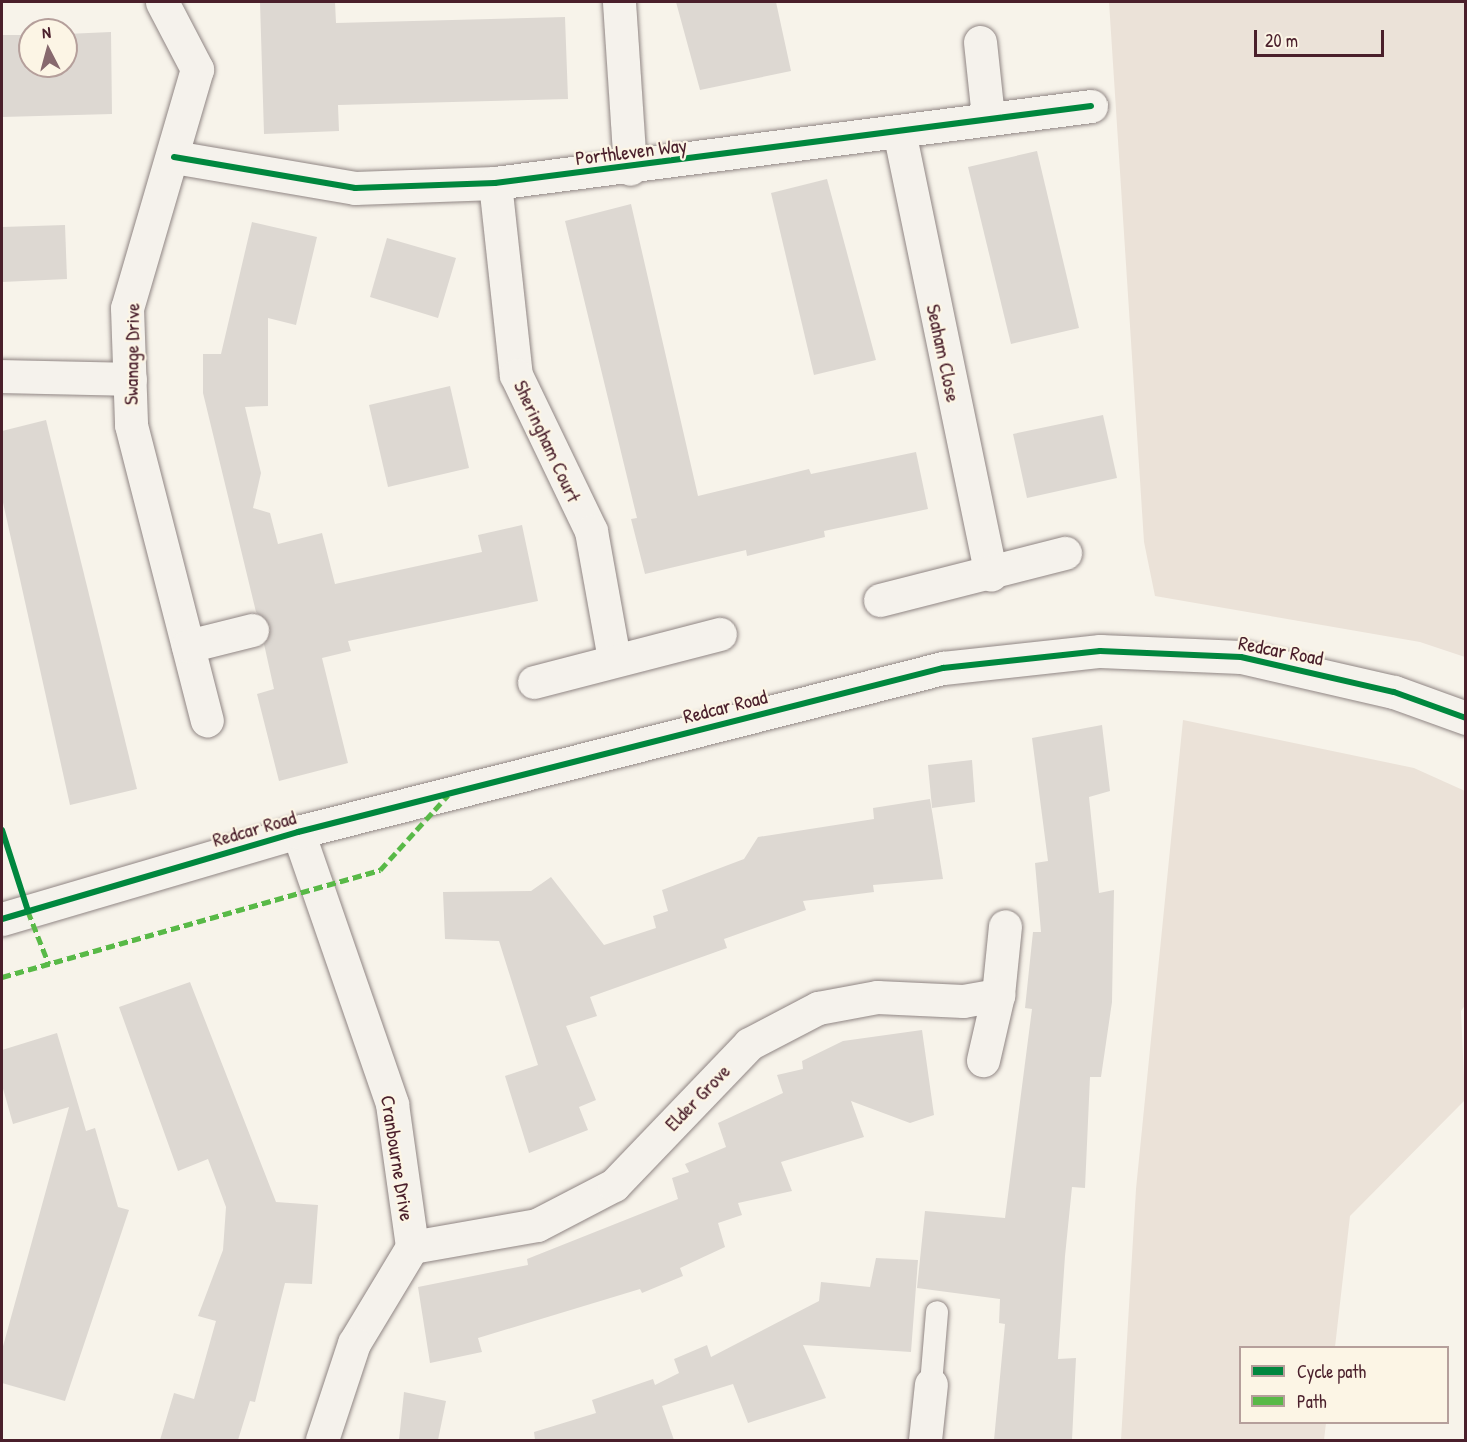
<!DOCTYPE html>
<html>
<head>
<meta charset="utf-8">
<style>
  body { margin:0 }
  #map { position:relative; width:1467px; height:1442px; overflow:hidden; background:#f7f3ea; font-family:"Patrick Hand",sans-serif }
  div>[style] { position:absolute }
  [style*='--x'] { left:calc(var(--x)*1px); top:calc(var(--y)*1px); width:calc(var(--w)*1px); rotate:calc(var(--a)*1deg) }
  .green>* { inset:0; background:#ebe2d8 }
  .building>* { inset:0; background:#ddd8d2 }
  .roads { filter:drop-shadow(0 0 2px #908684) drop-shadow(0 0 2px #908684) }
  .lane>* { height:22px; margin:-11px; padding:0 11px; transform-origin:11px; border-radius:11px; background:#f5f2ec }
  .street>* { height:33px; margin:-16.5px; padding:0 16.5px; transform-origin:16.5px; border-radius:16.5px; background:#f5f2ec }
  .secondary>* { height:33px; margin:-16.5px; padding:0 16.5px; transform-origin:16.5px; border-radius:16.5px; background:#f5f2ec }
  .quiet>* { height:4.5px; margin-top:-2.25px; transform-origin:0; background:repeating-linear-gradient(90deg,#58b947 0 9px,transparent 0 13.5px) }
  .cycleway>* { height:6px; margin:-3px; padding:0 3px; transform-origin:3px; border-radius:3px; background:#00873e }
  span { translate:-50% -50%; white-space:nowrap; text-align:center; line-height:1.15; -webkit-text-stroke:4.5px #fcf5e5; paint-order:stroke }
  .street-label { font-size:20px; color:#4a1f2b }
  .frame { position:absolute; inset:0; border:3px solid #4a1f2b; pointer-events:none }
  .legend { position:absolute; left:1239px; top:1346px; width:210px; height:78px; box-sizing:border-box; background:#fcf5e5; border:2px solid #b59f9b; margin:0; padding:8px 10px; list-style:none; font-size:18px; color:#4a1f2b }
  .legend li { display:flex; align-items:center; gap:12px; height:30px }
  .legend b { width:30px; border:2px solid #b59f9b }
  .north { position:absolute; left:18px; top:18px; width:60px; height:60px; box-sizing:border-box; background:#fcf5e5; border:2px solid #b59f9b; border-radius:50%; rotate:354deg; font-size:16px; font-weight:700; line-height:24px; text-align:center; color:#4a1f2b }
  .north::after { content:''; display:block; margin:auto; width:21px; height:27px; background:#87696e; clip-path:polygon(50% 0,100% 100%,50% 72%,0 100%) }
  .scale { position:absolute; left:1254px; top:30px; width:130px; height:27px; box-sizing:border-box; border:3px solid #4a1f2b; border-top:0; padding-left:8px; font-size:18px; line-height:21px; white-space:nowrap; color:#4a1f2b; -webkit-text-stroke:4px #fcf5e5; paint-order:stroke }
</style>
</head>
<body>
<div id="map">
  <div class="green">
    <i style="clip-path:polygon(1109px 2px,1465px 2px,1465px 657px,1420px 642px,1155px 596px,1144px 542px)"></i>
    <i style="clip-path:polygon(1183px 720px,1414px 768px,1465px 791px,1466px 1004px,1461px 1011px,1465px 1100px,1350px 1216px,1335px 1347px,1240px 1348px,1240px 1422px,1326px 1423px,1324px 1440px,1121px 1440px,1136px 1189px)"></i>
  </div>
  <div class="building">
    <i style="clip-path:polygon(260px 2px,335px 2px,336px 23px,565px 17px,568px 99px,338px 105px,339px 131px,264px 134px)"></i>
    <i style="clip-path:polygon(676px 2px,776px 2px,791px 71px,700px 90px)"></i>
    <i style="clip-path:polygon(111px 32px,112px 114px,2px 117px,2px 35px,30px 35px,30px 66px,66px 66px,66px 34px)"></i>
    <i style="clip-path:polygon(1037px 151px,1079px 328px,1011px 344px,968px 167px)"></i>
    <i style="clip-path:polygon(827px 179px,876px 360px,814px 375px,771px 193px)"></i>
    <i style="clip-path:polygon(631px 204px,698px 496px,809px 469px,811px 474px,916px 452px,928px 509px,824px 531px,825px 537px,747px 556px,746px 550px,645px 574px,631px 519px,637px 518px,565px 221px)"></i>
    <i style="clip-path:polygon(252px 222px,317px 237px,296px 325px,268px 318px,268px 406px,245px 407px,261px 473px,253px 508px,270px 513px,278px 544px,322px 533px,335px 584px,482px 552px,478px 535px,522px 525px,538px 601px,348px 641px,351px 651px,322px 658px,348px 763px,279px 781px,257px 694px,274px 689px,264px 644px,270px 626px,256px 612px,203px 393px,203px 354px,221px 354px)"></i>
    <i style="clip-path:polygon(65px 225px,67px 279px,2px 282px,2px 227px)"></i>
    <i style="clip-path:polygon(387px 238px,456px 258px,438px 318px,370px 297px)"></i>
    <i style="clip-path:polygon(450px 386px,469px 468px,388px 487px,369px 405px)"></i>
    <i style="clip-path:polygon(1103px 415px,1117px 478px,1027px 498px,1013px 434px)"></i>
    <i style="clip-path:polygon(46px 420px,137px 789px,70px 805px,2px 498px,2px 431px)"></i>
    <i style="clip-path:polygon(1102px 725px,1110px 791px,1089px 797px,1099px 893px,1114px 890px,1112px 1002px,1101px 1077px,1090px 1077px,1085px 1188px,1072px 1187px,1065px 1256px,1058px 1359px,1076px 1358px,1072px 1440px,994px 1440px,1005px 1324px,999px 1323px,1000px 1299px,917px 1288px,925px 1211px,1005px 1218px,1032px 1009px,1025px 1008px,1033px 932px,1041px 932px,1035px 863px,1048px 861px,1032px 738px)"></i>
    <i style="clip-path:polygon(972px 760px,975px 802px,932px 808px,928px 765px)"></i>
    <i style="clip-path:polygon(930px 799px,943px 879px,873px 885px,874px 892px,803px 901px,806px 910px,724px 939px,727px 948px,590px 997px,597px 1016px,566px 1026px,596px 1100px,579px 1107px,588px 1130px,529px 1153px,505px 1076px,538px 1065px,499px 941px,445px 939px,443px 892px,531px 891px,551px 877px,604px 945px,656px 928px,653px 916px,668px 911px,662px 890px,744px 859px,758px 837px,874px 819px,873px 808px)"></i>
    <i style="clip-path:polygon(190px 982px,276px 1202px,318px 1205px,312px 1284px,285px 1283px,255px 1402px,250px 1401px,238px 1440px,160px 1440px,174px 1393px,194px 1399px,216px 1321px,198px 1316px,223px 1250px,226px 1207px,208px 1159px,178px 1171px,119px 1007px)"></i>
    <i style="clip-path:polygon(922px 1030px,934px 1115px,910px 1123px,851px 1101px,864px 1137px,781px 1162px,792px 1191px,738px 1203px,742px 1215px,718px 1223px,725px 1247px,680px 1268px,683px 1276px,642px 1293px,640px 1289px,478px 1338px,482px 1352px,430px 1363px,418px 1287px,528px 1265px,527px 1259px,678px 1199px,672px 1178px,689px 1172px,685px 1164px,726px 1147px,718px 1123px,783px 1093px,777px 1075px,803px 1069px,802px 1061px,843px 1041px)"></i>
    <i style="clip-path:polygon(57px 1033px,86px 1131px,95px 1128px,118px 1207px,129px 1210px,65px 1401px,2px 1383px,2px 1350px,69px 1107px,13px 1124px,2px 1085px,2px 1050px)"></i>
    <i style="clip-path:polygon(876px 1258px,918px 1260px,911px 1352px,803px 1345px,826px 1398px,748px 1423px,733px 1384px,662px 1406px,674px 1440px,535px 1440px,534px 1432px,596px 1413px,592px 1400px,653px 1379px,655px 1385px,679px 1373px,674px 1359px,707px 1345px,711px 1357px,819px 1301px,821px 1282px,870px 1287px)"></i>
    <i style="clip-path:polygon(404px 1392px,446px 1401px,438px 1440px,399px 1440px)"></i>
  </div>
  <div class="roads">
    <div class="lane">
      <i style="--x:931;--y:1384;--w:72;--a:-85.2"></i>
    </div>
    <div class="street">
      <i style="--x:162;--y:2;--w:76;--a:62.4"></i>
      <i style="--x:197;--y:69;--w:249;--a:106.3"></i>
      <i style="--x:127;--y:308;--w:117;--a:88"></i>
      <i style="--x:131;--y:425;--w:305;--a:75.6"></i>
      <i style="--x:619;--y:2;--w:167;--a:86.2"></i>
      <i style="--x:980;--y:42;--w:75;--a:83.9"></i>
      <i style="--x:899;--y:131;--w:453;--a:78.3"></i>
      <i style="--x:174;--y:157;--w:184;--a:9.7"></i>
      <i style="--x:355;--y:188;--w:140;--a:-2"></i>
      <i style="--x:495;--y:183;--w:601;--a:-7.36"></i>
      <i style="--x:495;--y:183;--w:193;--a:83.8"></i>
      <i style="--x:516;--y:375;--w:173;--a:64.3"></i>
      <i style="--x:591;--y:531;--w:130;--a:79.8"></i>
      <i style="--x:2;--y:376;--w:128;--a:1.3"></i>
      <i style="--x:880;--y:600;--w:191;--a:-14.3"></i>
      <i style="--x:188;--y:646;--w:66;--a:-14"></i>
      <i style="--x:534;--y:682;--w:192;--a:-14.5"></i>
      <i style="--x:298;--y:832;--w:288;--a:70.9"></i>
      <i style="--x:392;--y:1104;--w:144;--a:82"></i>
      <i style="--x:412;--y:1247;--w:112;--a:121.1"></i>
      <i style="--x:354;--y:1343;--w:102;--a:108.3"></i>
      <i style="--x:998;--y:995;--w:69;--a:-84.2"></i>
      <i style="--x:412;--y:1247;--w:127;--a:-10"></i>
      <i style="--x:537;--y:1225;--w:87;--a:-27.5"></i>
      <i style="--x:614;--y:1185;--w:195;--a:-46.2"></i>
      <i style="--x:749;--y:1044;--w:78;--a:-27.6"></i>
      <i style="--x:818;--y:1008;--w:60;--a:-10.6"></i>
      <i style="--x:877;--y:997;--w:86;--a:2.7"></i>
      <i style="--x:963;--y:1001;--w:36;--a:-10"></i>
      <i style="--x:998;--y:995;--w:67;--a:103"></i>
      <i style="--x:925;--y:1440;--w:56;--a:-83.9"></i>
    </div>
    <div class="secondary">
      <i style="--x:2;--y:919;--w:309;--a:-16.4"></i>
      <i style="--x:298;--y:832;--w:666;--a:-14.27"></i>
      <i style="--x:943;--y:668;--w:158;--a:-6.2"></i>
      <i style="--x:1100;--y:651;--w:141;--a:2.4"></i>
      <i style="--x:1241;--y:657;--w:157;--a:12.9"></i>
      <i style="--x:1394;--y:692;--w:77;--a:19.9"></i>
    </div>
  </div>
  <div class="quiet">
    <i style="--x:28;--y:911;--w:57;--a:68.4"></i>
    <i style="--x:2;--y:977;--w:393;--a:-15.8"></i>
    <i style="--x:380;--y:870;--w:101;--a:-47.8"></i>
  </div>
  <div class="cycleway">
    <i style="--x:174;--y:157;--w:184;--a:9.7"></i>
    <i style="--x:355;--y:188;--w:140;--a:-2"></i>
    <i style="--x:495;--y:183;--w:601;--a:-7.36"></i>
    <i style="--x:2;--y:830;--w:85;--a:72.2"></i>
    <i style="--x:2;--y:919;--w:309;--a:-16.4"></i>
    <i style="--x:298;--y:832;--w:666;--a:-14.27"></i>
    <i style="--x:943;--y:668;--w:158;--a:-6.2"></i>
    <i style="--x:1100;--y:651;--w:141;--a:2.4"></i>
    <i style="--x:1241;--y:657;--w:157;--a:12.9"></i>
    <i style="--x:1394;--y:692;--w:77;--a:19.9"></i>
  </div>
  <div class="street-label">
    <span style="left:631px;top:151px;rotate:-7deg">Porthleven Way</span>
    <span style="left:944px;top:353px;rotate:78deg">Seaham Close</span>
    <span style="left:131px;top:354px;rotate:-89deg">Swanage Drive</span>
    <span style="left:548px;top:441px;rotate:65deg">Sheringham Court</span>
    <span style="left:1281px;top:650px;rotate:11deg">Redcar Road</span>
    <span style="left:725px;top:706px;rotate:-14deg">Redcar Road</span>
    <span style="left:254px;top:828px;rotate:-16deg">Redcar Road</span>
    <span style="left:697px;top:1097px;rotate:-46deg">Elder Grove</span>
    <span style="left:398px;top:1158px;rotate:81deg">Cranbourne Drive</span>
  </div>
  <div class="frame"></div>
  <ul class="legend">
  <li><b style="height:8px;background:#00873e"></b>Cycle path</li>
  <li><b style="height:8px;background:#58b947"></b>Path</li>
  </ul>
  <div class="north">N</div>
  <div class="scale">20 m</div>
</div>
</body>
</html>
